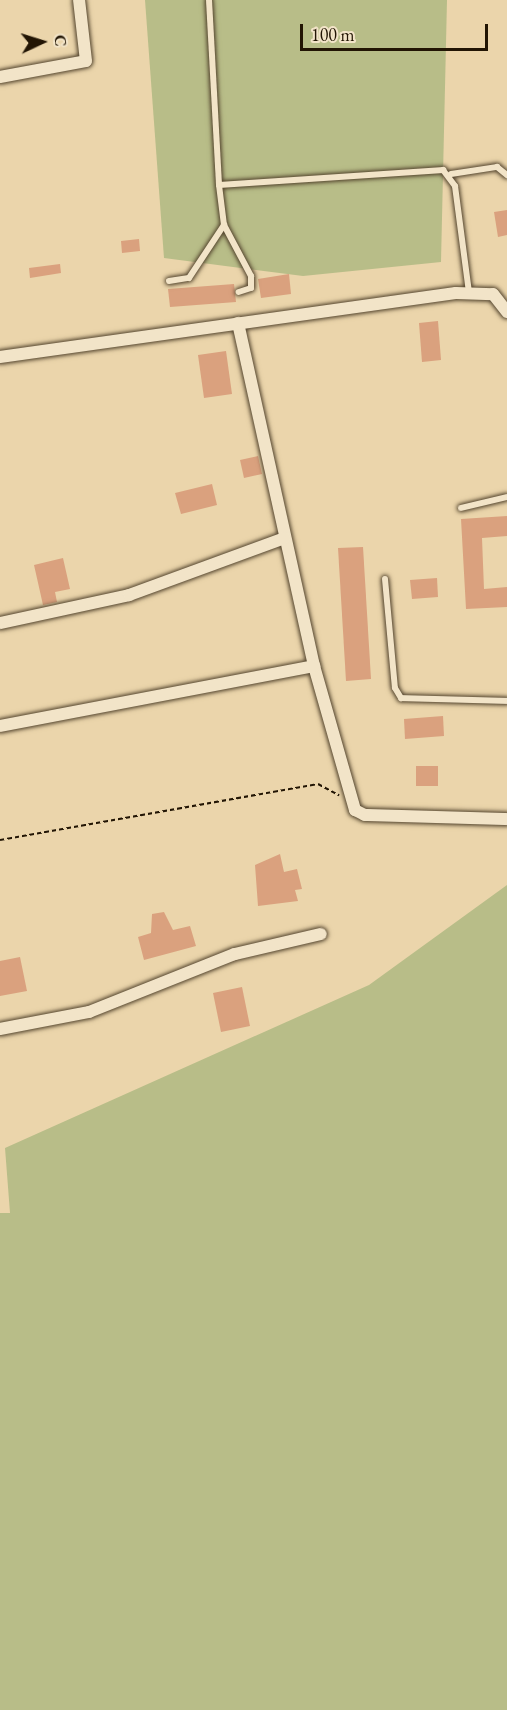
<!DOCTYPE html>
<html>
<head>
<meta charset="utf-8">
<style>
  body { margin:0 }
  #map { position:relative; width:507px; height:1710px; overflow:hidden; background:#ebd5ab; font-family:"EB Garamond",serif }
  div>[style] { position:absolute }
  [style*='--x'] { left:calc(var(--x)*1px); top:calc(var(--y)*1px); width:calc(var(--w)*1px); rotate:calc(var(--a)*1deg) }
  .green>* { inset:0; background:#b8bd88 }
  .building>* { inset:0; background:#daa17e }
  .path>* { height:2px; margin-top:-1px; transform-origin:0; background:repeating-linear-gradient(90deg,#221504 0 4.5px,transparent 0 7.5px) }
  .roads { filter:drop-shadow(0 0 2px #54452e) drop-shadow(0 0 2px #54452e) }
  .service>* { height:6px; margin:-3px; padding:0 3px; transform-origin:3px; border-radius:3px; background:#f2e4c8 }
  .minor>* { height:12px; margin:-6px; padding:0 6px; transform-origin:6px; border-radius:6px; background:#f2e4c8 }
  span { translate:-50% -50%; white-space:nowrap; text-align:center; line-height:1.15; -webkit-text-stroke:4.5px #f2e4c8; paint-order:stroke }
  .north { position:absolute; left:12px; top:12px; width:60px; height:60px; -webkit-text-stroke:4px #f2e4c8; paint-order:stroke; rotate:86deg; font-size:16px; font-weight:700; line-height:24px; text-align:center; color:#221504 }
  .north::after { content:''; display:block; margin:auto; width:21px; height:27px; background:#221504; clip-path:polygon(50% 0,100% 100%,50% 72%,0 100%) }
  .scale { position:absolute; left:300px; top:24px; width:188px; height:27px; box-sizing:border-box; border:3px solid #221504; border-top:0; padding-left:8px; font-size:18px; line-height:21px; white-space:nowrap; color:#221504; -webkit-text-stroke:4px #f2e4c8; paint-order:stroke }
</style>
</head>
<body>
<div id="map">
  <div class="green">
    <i style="clip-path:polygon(145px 0,447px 0,441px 262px,303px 276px,164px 258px)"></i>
    <i style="clip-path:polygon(507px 885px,507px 1710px,0 1710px,0 1213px,10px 1213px,5px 1148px,369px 985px)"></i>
  </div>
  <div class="building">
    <i style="clip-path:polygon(507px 210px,507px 235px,498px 237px,494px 212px)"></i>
    <i style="clip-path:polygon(139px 239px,140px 251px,122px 253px,121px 241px)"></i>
    <i style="clip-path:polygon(60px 264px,61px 273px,30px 278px,29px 268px)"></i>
    <i style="clip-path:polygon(289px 274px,291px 294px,261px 298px,258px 279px)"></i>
    <i style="clip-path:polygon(234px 284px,236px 302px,170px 307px,168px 289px)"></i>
    <i style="clip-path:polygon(438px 321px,441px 360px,422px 362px,419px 323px)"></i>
    <i style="clip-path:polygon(226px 351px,232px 394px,204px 398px,198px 355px)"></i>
    <i style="clip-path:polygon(258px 456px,262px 474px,244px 478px,240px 460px)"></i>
    <i style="clip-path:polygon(212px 484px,217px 505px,181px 514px,175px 493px)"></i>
    <i style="clip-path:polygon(507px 516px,507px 536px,482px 538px,484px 589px,507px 587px,507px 607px,466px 609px,461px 519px)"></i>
    <i style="clip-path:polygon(363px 547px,371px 679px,346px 681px,338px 548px)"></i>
    <i style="clip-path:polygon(63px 558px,70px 589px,55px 592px,57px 602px,43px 605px,34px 565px)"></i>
    <i style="clip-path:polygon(437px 578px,438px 597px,412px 599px,410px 580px)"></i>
    <i style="clip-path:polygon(443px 716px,444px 736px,405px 739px,404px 719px)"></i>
    <i style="clip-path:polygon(416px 766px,438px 766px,438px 786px,416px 786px)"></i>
    <i style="clip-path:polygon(280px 854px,284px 872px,297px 869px,302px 889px,295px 890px,298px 901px,258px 906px,255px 865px)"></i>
    <i style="clip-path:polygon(164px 912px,173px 930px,190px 926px,196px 946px,144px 960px,138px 937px,151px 933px,152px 914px)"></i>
    <i style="clip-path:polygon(20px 957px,27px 991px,0 996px,0 961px)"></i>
    <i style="clip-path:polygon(242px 987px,250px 1026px,221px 1032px,213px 993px)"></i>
  </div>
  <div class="path">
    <i style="--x:0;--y:840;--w:323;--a:-10"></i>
    <i style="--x:318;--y:784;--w:24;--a:28"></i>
  </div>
  <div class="roads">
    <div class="service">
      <i style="--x:209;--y:0;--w:185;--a:86.9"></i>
      <i style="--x:219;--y:185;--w:225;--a:-3.8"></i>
      <i style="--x:443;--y:170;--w:20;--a:53"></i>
      <i style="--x:455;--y:186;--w:108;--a:82.5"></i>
      <i style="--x:451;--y:174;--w:47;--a:-8.7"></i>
      <i style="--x:497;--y:167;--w:13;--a:39"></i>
      <i style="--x:219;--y:185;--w:40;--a:82.9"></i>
      <i style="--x:224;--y:225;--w:58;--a:62.1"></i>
      <i style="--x:251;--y:276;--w:12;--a:90"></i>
      <i style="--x:251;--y:288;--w:13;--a:162"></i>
      <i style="--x:169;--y:281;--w:20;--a:-9"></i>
      <i style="--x:189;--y:278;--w:64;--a:-56.6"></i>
      <i style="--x:461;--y:508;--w:47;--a:-13.4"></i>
      <i style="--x:385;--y:579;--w:109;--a:84.8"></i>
      <i style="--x:395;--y:688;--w:12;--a:59"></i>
      <i style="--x:401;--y:698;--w:106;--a:1.6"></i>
    </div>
    <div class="minor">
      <i style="--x:0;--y:77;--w:87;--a:-10.5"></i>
      <i style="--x:86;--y:61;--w:61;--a:-96.5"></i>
      <i style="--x:238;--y:323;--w:351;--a:77.5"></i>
      <i style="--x:314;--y:666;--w:150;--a:74.1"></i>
      <i style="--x:355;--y:810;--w:11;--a:27"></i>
      <i style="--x:365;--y:815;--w:142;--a:1.6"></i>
      <i style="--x:0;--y:357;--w:460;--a:-8"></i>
      <i style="--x:456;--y:293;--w:37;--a:2"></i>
      <i style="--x:493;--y:294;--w:23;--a:52"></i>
      <i style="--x:0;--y:623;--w:132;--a:-12.2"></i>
      <i style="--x:129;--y:595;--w:166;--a:-20.1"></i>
      <i style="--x:0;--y:726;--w:320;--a:-10.8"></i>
      <i style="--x:0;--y:1029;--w:91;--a:-10.8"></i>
      <i style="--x:89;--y:1012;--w:157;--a:-21.7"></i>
      <i style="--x:235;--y:954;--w:88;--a:-13.1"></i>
    </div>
  </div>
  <div class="north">С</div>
  <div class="scale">100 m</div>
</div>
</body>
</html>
